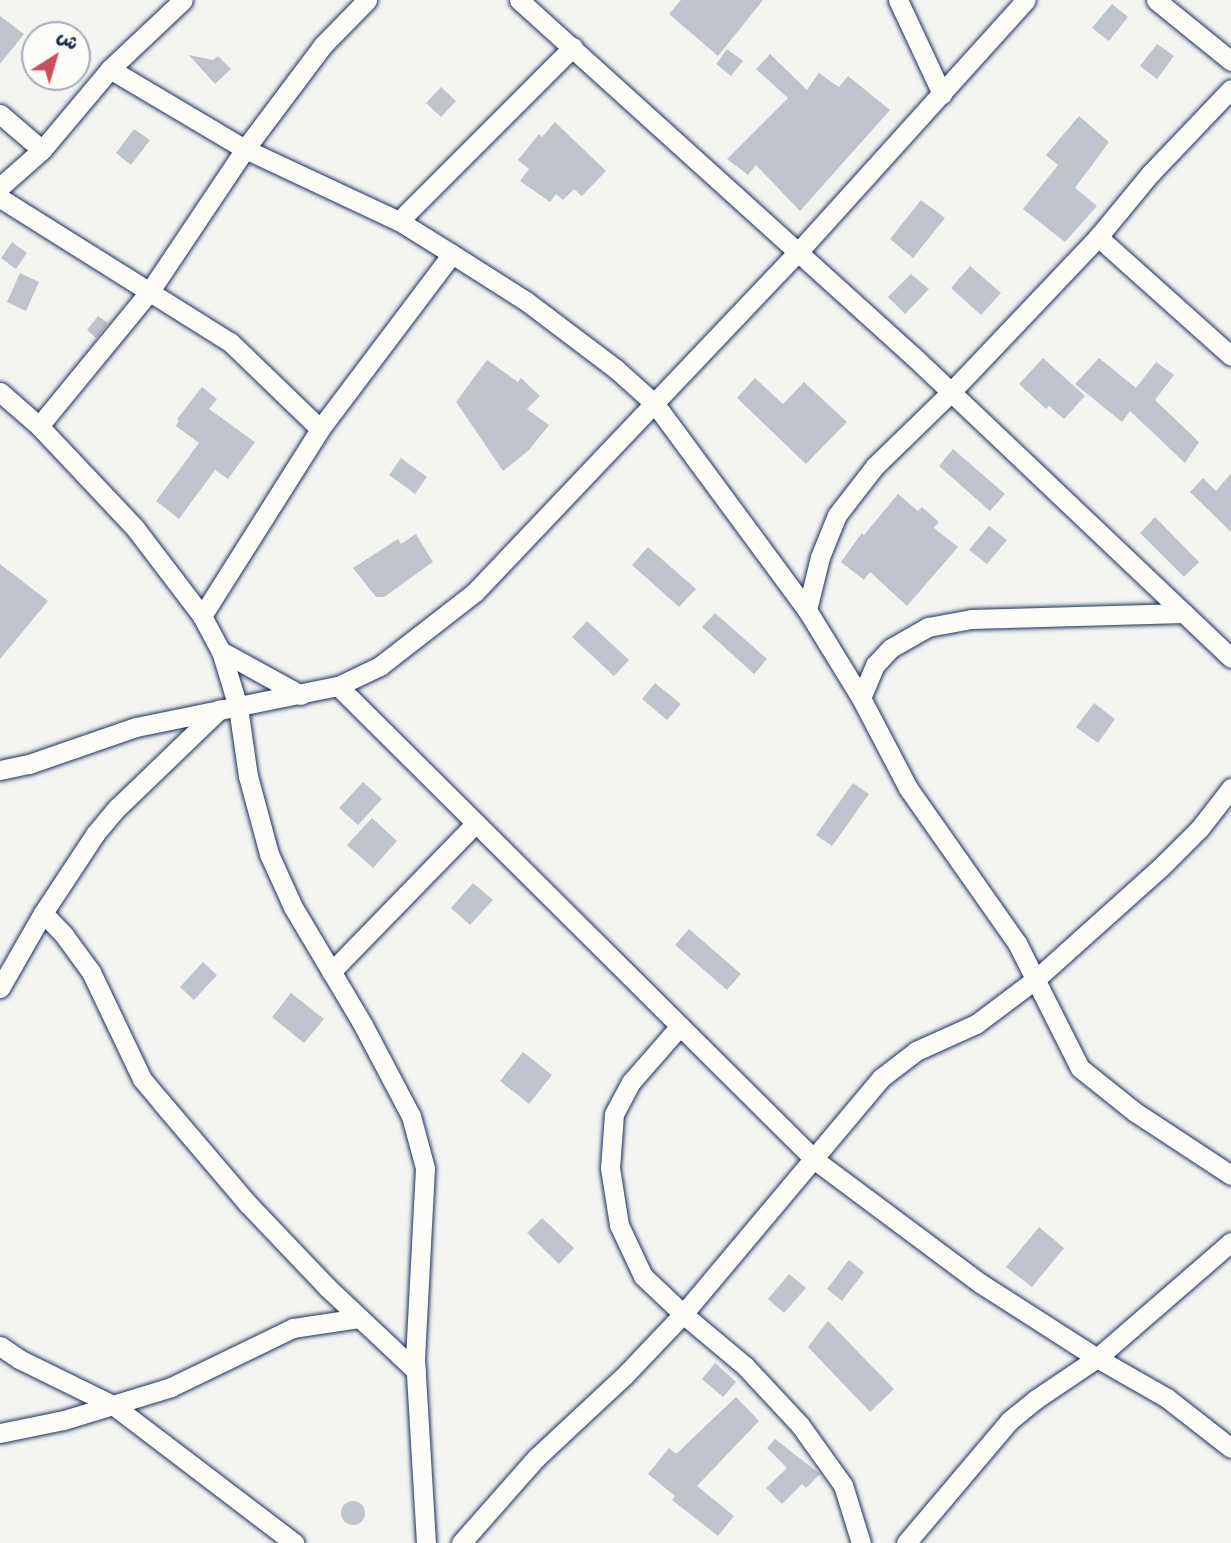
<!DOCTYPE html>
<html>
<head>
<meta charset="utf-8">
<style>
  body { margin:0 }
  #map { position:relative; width:1231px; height:1543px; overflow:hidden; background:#f4f4f1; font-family:"Architects Daughter","Playpen Sans Arabic",sans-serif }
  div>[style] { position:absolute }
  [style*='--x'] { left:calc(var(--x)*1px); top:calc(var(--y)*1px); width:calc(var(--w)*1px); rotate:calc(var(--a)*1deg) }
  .building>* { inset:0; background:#bfc3cc }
  .round { border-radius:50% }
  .roads { filter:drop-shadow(0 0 2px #1b2f5e) drop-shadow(0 0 2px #1b2f5e) }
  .minor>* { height:19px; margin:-9.5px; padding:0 9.5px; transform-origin:9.5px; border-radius:9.5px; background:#fdfcf7 }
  span { translate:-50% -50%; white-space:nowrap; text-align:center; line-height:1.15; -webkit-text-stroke:6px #fdfcf7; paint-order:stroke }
  .north { position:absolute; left:21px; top:21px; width:70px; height:70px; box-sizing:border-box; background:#fdfcf7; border:2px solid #a3aaba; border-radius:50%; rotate:37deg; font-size:19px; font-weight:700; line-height:28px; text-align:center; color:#1b2f5e }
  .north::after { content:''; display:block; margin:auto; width:24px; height:32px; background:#d1495b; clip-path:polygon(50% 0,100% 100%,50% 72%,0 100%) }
</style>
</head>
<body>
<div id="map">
  <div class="building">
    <i style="clip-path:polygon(681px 0,763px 0,718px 56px,669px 14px)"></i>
    <i style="clip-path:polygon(1112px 4px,1128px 17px,1109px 41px,1092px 28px)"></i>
    <i style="clip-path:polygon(0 16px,24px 34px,0 64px)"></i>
    <i style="clip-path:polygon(1157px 44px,1174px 56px,1157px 79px,1140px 66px)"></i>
    <i style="clip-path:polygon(727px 49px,743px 61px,731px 76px,716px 64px)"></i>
    <i style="clip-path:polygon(770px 54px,807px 90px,819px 73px,839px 87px,848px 76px,890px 110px,800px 211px,756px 165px,748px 175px,727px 159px,788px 98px,756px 69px)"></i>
    <i style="clip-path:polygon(189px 55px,213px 60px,218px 56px,231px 69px,215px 84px)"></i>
    <i style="clip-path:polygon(441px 87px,456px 101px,441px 117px,426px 103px)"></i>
    <i style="clip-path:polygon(1079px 116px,1109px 142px,1075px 188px,1097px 206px,1065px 242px,1023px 209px,1058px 165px,1046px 155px)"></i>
    <i style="clip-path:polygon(555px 122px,606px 171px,582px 196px,574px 189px,563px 200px,556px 194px,550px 202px,520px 181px,529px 169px,518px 160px,539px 134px,542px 137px)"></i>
    <i style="clip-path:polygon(134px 129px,150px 140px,131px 165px,116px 153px)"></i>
    <i style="clip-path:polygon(921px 200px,945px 218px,913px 258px,890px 239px)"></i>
    <i style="clip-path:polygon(12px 242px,27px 253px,16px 269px,1px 258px)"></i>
    <i style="clip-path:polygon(970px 266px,1001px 293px,981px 315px,951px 288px)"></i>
    <i style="clip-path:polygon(20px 273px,39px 282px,26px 311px,7px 302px)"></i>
    <i style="clip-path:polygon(911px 274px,929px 289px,905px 314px,888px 297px)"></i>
    <i style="clip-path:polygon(98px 316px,108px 323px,96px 338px,87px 330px)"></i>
    <i style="clip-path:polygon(1043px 358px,1085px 396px,1064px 419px,1049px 406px,1046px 409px,1019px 384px)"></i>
    <i style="clip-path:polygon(1099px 358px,1136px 388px,1156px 362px,1174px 375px,1155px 400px,1199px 442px,1185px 463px,1130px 411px,1122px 422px,1075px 384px)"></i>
    <i style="clip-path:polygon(487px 360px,518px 382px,521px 378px,540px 396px,527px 409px,549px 425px,529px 450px,503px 471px,456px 402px)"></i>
    <i style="clip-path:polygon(755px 378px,783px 404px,804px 382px,847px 422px,806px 464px,737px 398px)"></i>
    <i style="clip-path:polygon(202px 387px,217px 399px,209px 409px,255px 442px,228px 479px,215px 470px,179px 519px,156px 501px,199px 443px,176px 426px,179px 420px,177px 419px)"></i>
    <i style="clip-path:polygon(953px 449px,1005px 494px,990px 511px,939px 466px)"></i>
    <i style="clip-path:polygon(401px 458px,427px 477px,415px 494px,389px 475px)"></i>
    <i style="clip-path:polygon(1231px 473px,1231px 532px,1190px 492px,1203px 478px,1216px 491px)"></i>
    <i style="clip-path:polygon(898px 494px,918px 511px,922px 507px,939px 522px,934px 528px,958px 547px,907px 606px,870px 572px,864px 580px,841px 562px,862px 533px,864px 535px)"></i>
    <i style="clip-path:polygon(1155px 517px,1199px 562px,1184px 577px,1140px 533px)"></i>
    <i style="clip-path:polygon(989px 526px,1007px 540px,987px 564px,969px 550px)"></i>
    <i style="clip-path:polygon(416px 534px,433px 562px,384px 597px,376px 597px,353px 568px,398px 539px,401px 544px)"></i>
    <i style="clip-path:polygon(648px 547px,696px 589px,679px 607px,632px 565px)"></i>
    <i style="clip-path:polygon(0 564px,48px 601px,0 659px)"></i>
    <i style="clip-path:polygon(715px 613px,767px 659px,754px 674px,702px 627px)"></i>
    <i style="clip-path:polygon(587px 621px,629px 660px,614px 676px,572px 637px)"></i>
    <i style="clip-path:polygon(655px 683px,681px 704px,667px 720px,642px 699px)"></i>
    <i style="clip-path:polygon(1094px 703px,1115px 719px,1098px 743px,1076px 727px)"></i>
    <i style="clip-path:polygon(363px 782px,382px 799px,358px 825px,339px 808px)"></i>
    <i style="clip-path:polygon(853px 783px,869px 794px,832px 846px,816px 835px)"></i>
    <i style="clip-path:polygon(372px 818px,397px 841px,373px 868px,347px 845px)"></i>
    <i style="clip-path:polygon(473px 883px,493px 900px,470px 925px,451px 908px)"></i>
    <i style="clip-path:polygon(689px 929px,741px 974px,727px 990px,675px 945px)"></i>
    <i style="clip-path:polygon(203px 962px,217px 975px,194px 1000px,180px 987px)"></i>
    <i style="clip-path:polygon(291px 993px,324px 1019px,304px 1043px,272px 1017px)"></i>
    <i style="clip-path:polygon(523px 1052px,552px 1075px,529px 1104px,500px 1081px)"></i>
    <i style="clip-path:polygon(542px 1218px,574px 1248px,559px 1264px,527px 1233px)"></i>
    <i style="clip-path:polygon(1039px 1227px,1064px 1248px,1032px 1287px,1006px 1267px)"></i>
    <i style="clip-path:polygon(849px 1260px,864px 1272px,842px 1301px,827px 1289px)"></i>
    <i style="clip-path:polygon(789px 1274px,806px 1288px,784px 1313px,768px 1299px)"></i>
    <i style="clip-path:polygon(828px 1321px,894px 1389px,870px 1412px,808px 1347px)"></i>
    <i style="clip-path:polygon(715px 1363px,736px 1382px,723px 1397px,702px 1379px)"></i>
    <i style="clip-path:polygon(736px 1397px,759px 1421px,697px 1486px,734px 1516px,718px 1536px,672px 1500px,675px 1496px,648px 1474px,669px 1448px,676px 1454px)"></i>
    <i style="clip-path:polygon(775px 1439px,820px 1474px,806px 1488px,802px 1484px,782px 1504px,766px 1488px,787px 1468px,767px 1448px)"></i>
    <i class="round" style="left:341px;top:1501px;width:24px;height:24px"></i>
  </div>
  <div class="roads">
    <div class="minor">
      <i style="--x:519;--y:0;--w:532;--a:42.11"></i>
      <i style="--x:914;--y:357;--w:437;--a:43.5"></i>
      <i style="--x:898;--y:0;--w:104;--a:64.9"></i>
      <i style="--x:1156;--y:0;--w:97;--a:39.1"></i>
      <i style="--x:110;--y:69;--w:157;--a:30.7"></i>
      <i style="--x:245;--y:149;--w:170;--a:25.1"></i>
      <i style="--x:399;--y:221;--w:62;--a:31.9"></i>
      <i style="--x:452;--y:254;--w:88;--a:32.4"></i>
      <i style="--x:526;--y:301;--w:113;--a:37.1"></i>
      <i style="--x:616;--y:369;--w:52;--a:41.9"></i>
      <i style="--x:655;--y:404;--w:256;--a:53.6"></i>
      <i style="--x:807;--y:610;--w:103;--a:58.5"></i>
      <i style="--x:861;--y:698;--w:102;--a:62.4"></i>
      <i style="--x:908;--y:788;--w:189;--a:54.9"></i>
      <i style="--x:1017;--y:943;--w:140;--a:63.3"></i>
      <i style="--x:1080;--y:1068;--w:70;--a:38.7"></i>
      <i style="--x:1135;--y:1112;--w:115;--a:33.3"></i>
      <i style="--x:0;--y:114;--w:55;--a:40.6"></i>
      <i style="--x:0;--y:187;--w:56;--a:-41.4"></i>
      <i style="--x:42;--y:150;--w:106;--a:-50"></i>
      <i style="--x:110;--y:69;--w:100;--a:-43.4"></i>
      <i style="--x:0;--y:198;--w:271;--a:32.1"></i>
      <i style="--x:230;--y:342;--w:125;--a:44"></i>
      <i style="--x:399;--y:221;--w:246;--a:-45"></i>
      <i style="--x:1098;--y:237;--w:178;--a:41.8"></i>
      <i style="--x:0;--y:392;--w:52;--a:41.1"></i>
      <i style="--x:39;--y:426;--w:140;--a:46.7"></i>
      <i style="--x:135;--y:528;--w:111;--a:52.7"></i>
      <i style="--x:202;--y:616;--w:40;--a:62"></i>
      <i style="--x:221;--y:651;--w:59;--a:73.1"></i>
      <i style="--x:238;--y:707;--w:70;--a:81.8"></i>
      <i style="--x:248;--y:776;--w:81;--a:74.9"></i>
      <i style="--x:269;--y:854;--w:58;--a:65.6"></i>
      <i style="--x:293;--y:907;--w:137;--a:59.3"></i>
      <i style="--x:363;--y:1025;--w:103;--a:62.2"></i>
      <i style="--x:411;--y:1116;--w:54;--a:74.9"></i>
      <i style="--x:425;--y:1168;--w:190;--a:93"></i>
      <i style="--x:415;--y:1358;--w:185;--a:86.6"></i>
      <i style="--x:39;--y:426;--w:175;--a:-50.6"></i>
      <i style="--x:150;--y:291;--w:171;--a:-56.2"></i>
      <i style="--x:245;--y:149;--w:130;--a:-53.1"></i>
      <i style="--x:323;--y:45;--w:63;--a:-45.6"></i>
      <i style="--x:807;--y:610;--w:55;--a:-76.2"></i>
      <i style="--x:820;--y:557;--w:45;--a:-68"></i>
      <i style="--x:837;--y:515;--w:62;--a:-52.2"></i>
      <i style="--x:875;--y:466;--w:106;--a:-44.2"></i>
      <i style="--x:951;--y:392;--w:214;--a:-46.5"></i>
      <i style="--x:1098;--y:237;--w:82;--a:-50.5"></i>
      <i style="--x:1150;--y:174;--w:117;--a:-46.4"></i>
      <i style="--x:202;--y:616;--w:221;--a:-57.7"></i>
      <i style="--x:320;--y:429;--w:219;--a:-53"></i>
      <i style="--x:221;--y:651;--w:91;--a:28.8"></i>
      <i style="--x:338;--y:686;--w:672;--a:44.82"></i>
      <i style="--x:815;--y:1160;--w:206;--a:36.7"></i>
      <i style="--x:980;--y:1283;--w:139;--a:32.7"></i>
      <i style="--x:1097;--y:1358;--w:81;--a:29.7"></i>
      <i style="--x:1167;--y:1398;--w:81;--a:38"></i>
      <i style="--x:861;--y:698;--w:36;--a:-67"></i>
      <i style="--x:875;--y:665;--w:23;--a:-47"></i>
      <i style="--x:891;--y:648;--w:43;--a:-29.6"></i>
      <i style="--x:928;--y:627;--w:44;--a:-10.5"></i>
      <i style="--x:971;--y:619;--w:213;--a:-1.6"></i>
      <i style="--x:0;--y:770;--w:30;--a:-12"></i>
      <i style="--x:29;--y:764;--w:113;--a:-19.1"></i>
      <i style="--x:136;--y:727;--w:206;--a:-11.5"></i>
      <i style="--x:338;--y:686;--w:47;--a:-25.5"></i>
      <i style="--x:380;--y:666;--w:120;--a:-37.9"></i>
      <i style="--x:475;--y:592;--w:470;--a:-46.5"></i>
      <i style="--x:799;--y:251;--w:338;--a:-47.9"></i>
      <i style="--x:43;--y:913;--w:30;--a:46"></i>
      <i style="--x:64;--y:935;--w:46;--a:53.9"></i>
      <i style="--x:91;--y:972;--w:119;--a:64.5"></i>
      <i style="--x:142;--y:1079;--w:31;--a:50"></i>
      <i style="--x:162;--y:1103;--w:133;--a:49.6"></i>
      <i style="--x:248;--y:1204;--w:115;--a:46.4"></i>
      <i style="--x:327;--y:1287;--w:122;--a:43.3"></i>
      <i style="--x:331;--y:972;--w:208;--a:-45.8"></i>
      <i style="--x:0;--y:988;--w:86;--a:-60.2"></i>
      <i style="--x:43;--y:913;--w:95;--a:-56.6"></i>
      <i style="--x:95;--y:834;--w:35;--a:-50"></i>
      <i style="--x:118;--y:807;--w:141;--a:-43.9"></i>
      <i style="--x:680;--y:1026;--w:74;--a:131.2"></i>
      <i style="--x:631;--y:1082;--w:36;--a:118"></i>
      <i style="--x:614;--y:1114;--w:54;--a:94.2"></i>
      <i style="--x:610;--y:1168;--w:58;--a:81"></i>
      <i style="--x:619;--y:1225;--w:56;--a:64.8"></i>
      <i style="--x:643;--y:1276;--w:55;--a:43.5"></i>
      <i style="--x:683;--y:1314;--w:81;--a:40"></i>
      <i style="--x:745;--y:1366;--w:81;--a:47"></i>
      <i style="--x:800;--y:1425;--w:74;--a:54.4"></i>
      <i style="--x:843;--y:1485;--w:61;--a:72.8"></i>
      <i style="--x:0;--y:1346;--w:23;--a:34"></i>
      <i style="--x:19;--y:1359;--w:105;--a:26.1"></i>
      <i style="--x:113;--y:1405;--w:228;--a:37.3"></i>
      <i style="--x:0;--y:1433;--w:65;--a:-11.5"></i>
      <i style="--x:64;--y:1420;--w:112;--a:-17.1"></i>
      <i style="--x:171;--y:1387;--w:136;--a:-25.8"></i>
      <i style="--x:293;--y:1328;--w:67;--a:-8.6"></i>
      <i style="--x:461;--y:1543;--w:113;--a:-48.6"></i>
      <i style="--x:536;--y:1458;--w:120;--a:-43"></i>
      <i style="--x:624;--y:1376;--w:86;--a:-46.4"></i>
      <i style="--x:683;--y:1314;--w:308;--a:-50"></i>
      <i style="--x:881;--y:1078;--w:44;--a:-37.6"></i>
      <i style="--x:916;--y:1051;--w:66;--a:-24.2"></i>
      <i style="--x:976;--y:1024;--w:75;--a:-36.9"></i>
      <i style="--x:1036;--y:979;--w:168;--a:-41.9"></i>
      <i style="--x:1161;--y:867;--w:55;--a:-45"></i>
      <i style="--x:1200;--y:828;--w:51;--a:-52.2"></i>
      <i style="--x:906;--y:1543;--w:160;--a:-49.8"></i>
      <i style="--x:1009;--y:1421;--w:35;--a:-39"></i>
      <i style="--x:1036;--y:1399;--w:73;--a:-33.9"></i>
      <i style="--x:1097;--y:1358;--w:177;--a:-40.9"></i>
    </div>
  </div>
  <div class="north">ش</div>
</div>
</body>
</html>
